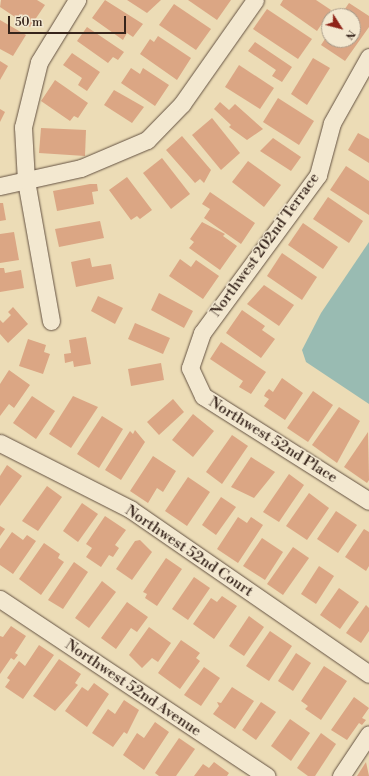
<!DOCTYPE html>
<html>
<head>
<meta charset="utf-8">
<style>
  body { margin:0 }
  #map { position:relative; width:369px; height:776px; overflow:hidden; background:#ecdcb6; font-family:"Libre Bodoni",serif }
  div>[style] { position:absolute }
  [style*='--x'] { left:calc(var(--x)*1px); top:calc(var(--y)*1px); width:calc(var(--w)*1px); rotate:calc(var(--a)*1deg) }
  .water>* { inset:0; background:#99bbb2 }
  .building>* { inset:0; background:#dba684 }
  .roads { filter:drop-shadow(0 0 1px #645242) drop-shadow(0 0 1px #645242) }
  .street>* { height:17px; margin:-8.5px; padding:0 8.5px; transform-origin:8.5px; border-radius:8.5px; background:#f3e8d0 }
  span { translate:-50% -50%; white-space:nowrap; text-align:center; line-height:1.15; -webkit-text-stroke:3px #f3e8d0; paint-order:stroke }
  .street-label { font-size:15px; color:#36241b }
  .north { position:absolute; left:321px; top:8px; width:40px; height:40px; box-sizing:border-box; background:#f3e8d0; border:1px solid #a79a88; border-radius:50%; rotate:126deg; font-size:11px; font-weight:700; line-height:16px; text-align:center; color:#36241b }
  .north::after { content:''; display:block; margin:auto; width:14px; height:18px; background:#8f2418; clip-path:polygon(50% 0,100% 100%,50% 72%,0 100%) }
  .scale { position:absolute; left:8px; top:16px; width:118px; height:18px; box-sizing:border-box; border:2px solid #36241b; border-top:0; padding-left:5px; font-size:12px; line-height:14px; white-space:nowrap; color:#36241b; -webkit-text-stroke:3px #f3e8d0; paint-order:stroke }
</style>
</head>
<body>
<div id="map">
  <div class="water">
    <i style="clip-path:polygon(369px 242px,369px 404px,306px 362px,302px 350px,321px 313px)"></i>
  </div>
  <div class="building">
    <i style="clip-path:polygon(37px 0,45px 5px,30px 27px,0 7px,1px 0)"></i>
    <i style="clip-path:polygon(105px 0,143px 24px,133px 37px,127px 33px,123px 40px,92px 18px)"></i>
    <i style="clip-path:polygon(127px 0,161px 0,147px 13px)"></i>
    <i style="clip-path:polygon(188px 0,231px 0,217px 20px)"></i>
    <i style="clip-path:polygon(283px 0,316px 0,331px 10px,317px 31px,280px 5px)"></i>
    <i style="clip-path:polygon(349px 3px,369px 16px,369px 27px,345px 61px,321px 45px,329px 33px,329px 40px,353px 40px,353px 16px,340px 16px)"></i>
    <i style="clip-path:polygon(174px 4px,211px 29px,196px 50px,159px 25px)"></i>
    <i style="clip-path:polygon(267px 9px,312px 39px,298px 59px,253px 29px)"></i>
    <i style="clip-path:polygon(0 20px,26px 35px,13px 56px,0 49px)"></i>
    <i style="clip-path:polygon(87px 27px,124px 52px,118px 60px,113px 57px,108px 63px,77px 41px)"></i>
    <i style="clip-path:polygon(158px 36px,191px 58px,177px 80px,140px 54px,150px 39px,154px 42px)"></i>
    <i style="clip-path:polygon(255px 42px,292px 67px,282px 82px,272px 76px,276px 70px,248px 51px)"></i>
    <i style="clip-path:polygon(72px 53px,100px 72px,87px 91px,78px 85px,82px 78px,63px 65px)"></i>
    <i style="clip-path:polygon(313px 58px,330px 68px,307px 105px,291px 94px)"></i>
    <i style="clip-path:polygon(0 61px,8px 66px,0 80px)"></i>
    <i style="clip-path:polygon(239px 65px,274px 88px,260px 109px,225px 87px)"></i>
    <i style="clip-path:polygon(131px 68px,140px 74px,143px 68px,169px 85px,155px 106px,121px 83px)"></i>
    <i style="clip-path:polygon(55px 80px,88px 103px,78px 118px,74px 116px,70px 121px,41px 101px)"></i>
    <i style="clip-path:polygon(114px 90px,144px 107px,132px 123px,104px 105px)"></i>
    <i style="clip-path:polygon(278px 98px,314px 121px,299px 145px,263px 122px)"></i>
    <i style="clip-path:polygon(220px 102px,229px 110px,235px 104px,263px 129px,247px 140px,229px 127px,231px 125px,214px 109px)"></i>
    <i style="clip-path:polygon(0 109px,5px 112px,0 122px)"></i>
    <i style="clip-path:polygon(212px 118px,240px 153px,221px 170px,192px 135px)"></i>
    <i style="clip-path:polygon(41px 128px,86px 130px,85px 156px,39px 153px)"></i>
    <i style="clip-path:polygon(358px 133px,369px 139px,369px 163px,348px 150px)"></i>
    <i style="clip-path:polygon(182px 136px,211px 170px,204px 183px,200px 179px,195px 183px,166px 150px)"></i>
    <i style="clip-path:polygon(273px 138px,301px 157px,291px 171px,260px 151px)"></i>
    <i style="clip-path:polygon(162px 158px,190px 194px,171px 209px,143px 173px)"></i>
    <i style="clip-path:polygon(248px 161px,281px 185px,264px 207px,232px 182px)"></i>
    <i style="clip-path:polygon(346px 166px,369px 181px,369px 215px,330px 190px)"></i>
    <i style="clip-path:polygon(127px 177px,152px 210px,140px 219px,137px 216px,131px 220px,109px 190px)"></i>
    <i style="clip-path:polygon(90px 184px,97px 184px,98px 191px,92px 192px,94px 204px,57px 211px,53px 191px)"></i>
    <i style="clip-path:polygon(210px 192px,255px 223px,241px 244px,204px 218px,210px 209px,202px 204px)"></i>
    <i style="clip-path:polygon(328px 197px,363px 221px,349px 243px,313px 219px)"></i>
    <i style="clip-path:polygon(0 203px,3px 203px,6px 220px,0 221px)"></i>
    <i style="clip-path:polygon(100px 221px,104px 238px,59px 247px,55px 229px)"></i>
    <i style="clip-path:polygon(202px 222px,225px 234px,223px 236px,237px 246px,220px 270px,189px 248px,194px 242px,190px 239px)"></i>
    <i style="clip-path:polygon(303px 223px,338px 247px,323px 269px,288px 245px)"></i>
    <i style="clip-path:polygon(14px 232px,19px 260px,0 263px,0 234px)"></i>
    <i style="clip-path:polygon(282px 253px,317px 277px,302px 300px,267px 276px)"></i>
    <i style="clip-path:polygon(90px 258px,92px 267px,111px 264px,114px 279px,76px 287px,71px 262px)"></i>
    <i style="clip-path:polygon(180px 259px,191px 267px,196px 260px,219px 276px,203px 299px,169px 276px)"></i>
    <i style="clip-path:polygon(0 268px,4px 268px,5px 273px,21px 270px,24px 288px,0 292px)"></i>
    <i style="clip-path:polygon(264px 285px,294px 305px,279px 326px,247px 304px)"></i>
    <i style="clip-path:polygon(159px 293px,193px 311px,184px 328px,151px 310px)"></i>
    <i style="clip-path:polygon(98px 296px,123px 308px,115px 324px,91px 311px)"></i>
    <i style="clip-path:polygon(13px 307px,28px 324px,8px 343px,0 334px,0 320px,3px 323px,11px 315px,8px 312px)"></i>
    <i style="clip-path:polygon(242px 310px,265px 326px,262px 330px,275px 339px,261px 358px,226px 333px)"></i>
    <i style="clip-path:polygon(135px 323px,170px 338px,163px 354px,128px 339px)"></i>
    <i style="clip-path:polygon(86px 337px,91px 364px,74px 367px,73px 361px,65px 363px,64px 354px,71px 353px,69px 340px)"></i>
    <i style="clip-path:polygon(28px 339px,46px 345px,44px 352px,50px 354px,43px 374px,19px 366px)"></i>
    <i style="clip-path:polygon(221px 342px,266px 372px,251px 394px,239px 387px,243px 381px,210px 359px)"></i>
    <i style="clip-path:polygon(161px 363px,164px 380px,131px 386px,128px 369px)"></i>
    <i style="clip-path:polygon(9px 370px,30px 385px,14px 408px,9px 404px,0 416px,0 384px)"></i>
    <i style="clip-path:polygon(282px 378px,303px 393px,285px 420px,264px 406px,269px 399px,264px 396px,266px 392px,269px 389px,273px 392px)"></i>
    <i style="clip-path:polygon(313px 391px,333px 405px,308px 442px,287px 428px)"></i>
    <i style="clip-path:polygon(32px 396px,55px 411px,36px 439px,13px 423px)"></i>
    <i style="clip-path:polygon(73px 396px,98px 407px,71px 448px,49px 434px)"></i>
    <i style="clip-path:polygon(173px 399px,184px 412px,159px 435px,147px 422px)"></i>
    <i style="clip-path:polygon(339px 407px,360px 421px,337px 463px,312px 445px)"></i>
    <i style="clip-path:polygon(193px 414px,214px 431px,193px 457px,172px 440px)"></i>
    <i style="clip-path:polygon(102px 416px,123px 429px,99px 468px,77px 454px)"></i>
    <i style="clip-path:polygon(135px 430px,145px 442px,121px 480px,105px 470px,130px 431px,133px 434px)"></i>
    <i style="clip-path:polygon(368px 432px,369px 480px,367px 483px,344px 467px)"></i>
    <i style="clip-path:polygon(232px 435px,248px 446px,222px 484px,206px 472px)"></i>
    <i style="clip-path:polygon(153px 456px,176px 471px,163px 492px,157px 488px,148px 503px,130px 491px)"></i>
    <i style="clip-path:polygon(251px 457px,275px 472px,254px 498px,231px 487px)"></i>
    <i style="clip-path:polygon(7px 465px,22px 476px,0 506px,0 476px)"></i>
    <i style="clip-path:polygon(289px 474px,304px 485px,279px 522px,263px 512px)"></i>
    <i style="clip-path:polygon(188px 477px,210px 492px,187px 526px,165px 511px)"></i>
    <i style="clip-path:polygon(47px 486px,62px 497px,38px 531px,22px 521px)"></i>
    <i style="clip-path:polygon(309px 493px,329px 508px,307px 540px,286px 526px)"></i>
    <i style="clip-path:polygon(221px 497px,236px 507px,216px 535px,202px 525px)"></i>
    <i style="clip-path:polygon(82px 503px,98px 514px,78px 542px,63px 531px)"></i>
    <i style="clip-path:polygon(336px 511px,357px 525px,338px 553px,317px 539px)"></i>
    <i style="clip-path:polygon(105px 516px,126px 530px,115px 545px,119px 548px,113px 557px,109px 555px,101px 567px,86px 557px,92px 548px,86px 544px)"></i>
    <i style="clip-path:polygon(238px 517px,247px 523px,251px 517px,263px 525px,238px 563px,217px 549px)"></i>
    <i style="clip-path:polygon(0 526px,5px 529px,0 536px)"></i>
    <i style="clip-path:polygon(364px 529px,369px 532px,369px 566px,366px 571px,345px 557px)"></i>
    <i style="clip-path:polygon(12px 532px,23px 540px,27px 535px,36px 541px,13px 574px,0 565px,0 549px)"></i>
    <i style="clip-path:polygon(262px 538px,283px 552px,265px 580px,243px 566px)"></i>
    <i style="clip-path:polygon(140px 540px,152px 552px,132px 580px,116px 569px,135px 541px)"></i>
    <i style="clip-path:polygon(44px 543px,60px 554px,58px 558px,64px 562px,41px 595px,19px 579px)"></i>
    <i style="clip-path:polygon(293px 547px,309px 558px,283px 595px,267px 584px)"></i>
    <i style="clip-path:polygon(166px 558px,182px 569px,157px 606px,145px 598px,147px 594px,143px 592px)"></i>
    <i style="clip-path:polygon(74px 562px,88px 572px,63px 609px,48px 600px)"></i>
    <i style="clip-path:polygon(319px 566px,334px 576px,316px 604px,301px 594px)"></i>
    <i style="clip-path:polygon(194px 577px,210px 588px,188px 620px,172px 609px)"></i>
    <i style="clip-path:polygon(102px 581px,116px 592px,89px 628px,75px 618px)"></i>
    <i style="clip-path:polygon(339px 588px,359px 602px,340px 629px,320px 615px)"></i>
    <i style="clip-path:polygon(222px 596px,237px 606px,214px 639px,193px 624px,211px 598px,217px 602px)"></i>
    <i style="clip-path:polygon(127px 602px,148px 617px,137px 632px,131px 628px,116px 649px,101px 638px)"></i>
    <i style="clip-path:polygon(366px 605px,369px 608px,369px 631px,361px 643px,346px 633px)"></i>
    <i style="clip-path:polygon(249px 616px,264px 627px,244px 656px,229px 646px)"></i>
    <i style="clip-path:polygon(11px 626px,26px 636px,15px 653px,18px 655px,14px 660px,11px 658px,0 674px,0 636px,3px 637px)"></i>
    <i style="clip-path:polygon(149px 627px,171px 643px,158px 662px,152px 658px,142px 668px,129px 655px)"></i>
    <i style="clip-path:polygon(270px 631px,292px 646px,269px 681px,246px 666px)"></i>
    <i style="clip-path:polygon(181px 640px,200px 653px,196px 658px,200px 661px,180px 689px,158px 673px)"></i>
    <i style="clip-path:polygon(39px 645px,54px 655px,23px 699px,5px 687px,10px 680px,7px 678px,19px 661px,25px 666px)"></i>
    <i style="clip-path:polygon(296px 653px,311px 663px,293px 691px,278px 681px)"></i>
    <i style="clip-path:polygon(59px 659px,81px 674px,75px 683px,78px 685px,55px 711px,33px 696px)"></i>
    <i style="clip-path:polygon(324px 666px,347px 681px,321px 720px,305px 709px,308px 706px,301px 701px)"></i>
    <i style="clip-path:polygon(204px 667px,220px 678px,201px 706px,184px 695px)"></i>
    <i style="clip-path:polygon(94px 683px,109px 694px,87px 727px,65px 711px,82px 687px,88px 691px)"></i>
    <i style="clip-path:polygon(232px 687px,254px 701px,235px 729px,213px 714px,219px 706px,217px 702px,221px 703px)"></i>
    <i style="clip-path:polygon(354px 697px,369px 708px,362px 718px,366px 720px,362px 725px,359px 723px,347px 740px,331px 730px)"></i>
    <i style="clip-path:polygon(124px 700px,139px 710px,127px 734px,124px 732px,113px 747px,92px 733px,108px 709px,115px 714px)"></i>
    <i style="clip-path:polygon(261px 702px,276px 712px,256px 740px,242px 730px)"></i>
    <i style="clip-path:polygon(290px 719px,310px 733px,291px 761px,271px 746px)"></i>
    <i style="clip-path:polygon(155px 722px,169px 732px,144px 770px,123px 755px,137px 733px,144px 738px)"></i>
    <i style="clip-path:polygon(321px 733px,336px 744px,315px 776px,308px 776px,297px 768px)"></i>
    <i style="clip-path:polygon(179px 738px,195px 749px,176px 776px,159px 776px,155px 773px)"></i>
    <i style="clip-path:polygon(214px 762px,229px 773px,227px 776px,194px 776px,203px 764px,209px 768px)"></i>
    <i style="clip-path:polygon(366px 762px,369px 776px,357px 776px)"></i>
  </div>
  <div class="roads">
    <div class="street">
      <i style="--x:369;--y:57;--w:76;--a:119.3"></i>
      <i style="--x:332;--y:123;--w:54;--a:105.1"></i>
      <i style="--x:318;--y:175;--w:196;--a:126.3"></i>
      <i style="--x:202;--y:333;--w:37;--a:109"></i>
      <i style="--x:190;--y:368;--w:31;--a:65"></i>
      <i style="--x:203;--y:396;--w:196;--a:32.3"></i>
      <i style="--x:0;--y:186;--w:83;--a:-12.5"></i>
      <i style="--x:81;--y:168;--w:72;--a:-23"></i>
      <i style="--x:147;--y:140;--w:50;--a:-45.8"></i>
      <i style="--x:182;--y:104;--w:127;--a:-54.9"></i>
      <i style="--x:51;--y:321;--w:142;--a:-100.1"></i>
      <i style="--x:26;--y:181;--w:54;--a:-93.2"></i>
      <i style="--x:23;--y:127;--w:67;--a:-76.2"></i>
      <i style="--x:39;--y:62;--w:73;--a:-58.5"></i>
      <i style="--x:0;--y:443;--w:146;--a:26.9"></i>
      <i style="--x:130;--y:509;--w:290;--a:34.6"></i>
      <i style="--x:0;--y:599;--w:320;--a:33.6"></i>
      <i style="--x:341;--y:776;--w:50;--a:-56.3"></i>
    </div>
  </div>
  <div class="street-label">
    <span style="left:265px;top:245px;rotate:-54deg">Northwest 202nd Terrace</span>
    <span style="left:273px;top:440px;rotate:32deg">Northwest 52nd Place</span>
    <span style="left:189px;top:551px;rotate:34deg">Northwest 52nd Court</span>
    <span style="left:133px;top:688px;rotate:34deg">Northwest 52nd Avenue</span>
  </div>
  <div class="north">N</div>
  <div class="scale">50 m</div>
</div>
</body>
</html>
